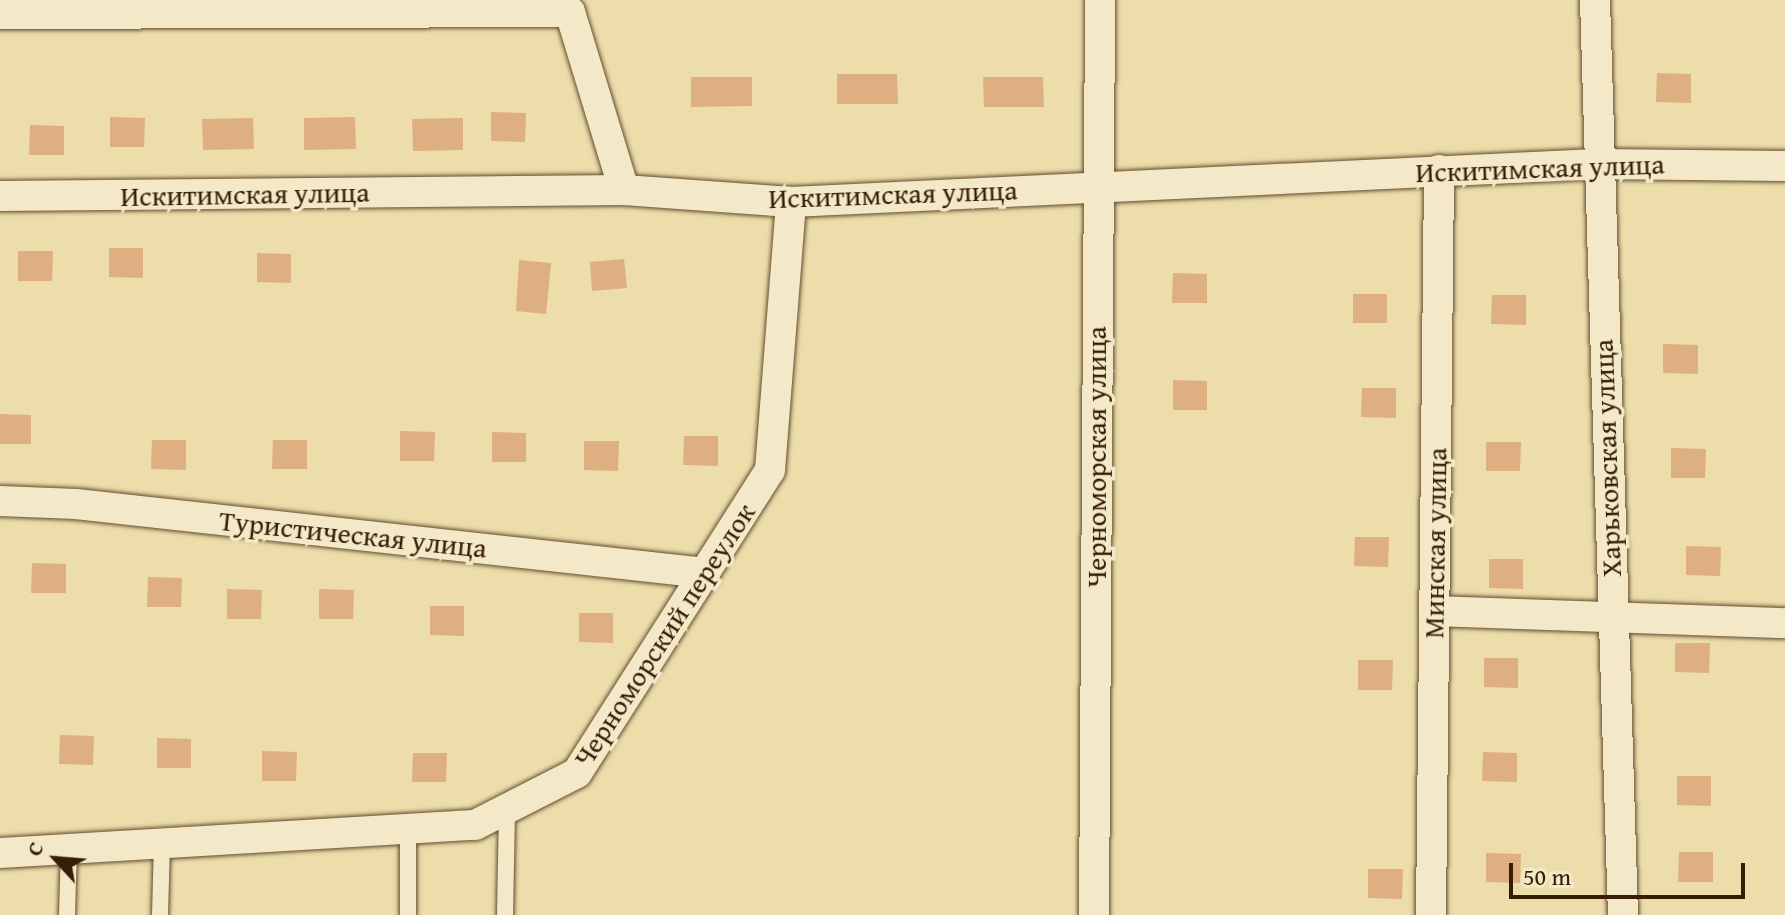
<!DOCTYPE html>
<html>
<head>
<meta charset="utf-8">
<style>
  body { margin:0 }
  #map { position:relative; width:1785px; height:915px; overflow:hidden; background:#ecddaa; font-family:"Gentium Book Plus",serif }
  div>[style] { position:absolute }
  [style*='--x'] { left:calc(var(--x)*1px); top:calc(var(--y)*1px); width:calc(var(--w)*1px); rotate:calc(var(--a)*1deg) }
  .building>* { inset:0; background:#deaf80 }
  .roads { filter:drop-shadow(0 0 2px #644d2e) drop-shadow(0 0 2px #644d2e) }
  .lane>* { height:16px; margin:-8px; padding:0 8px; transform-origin:8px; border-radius:8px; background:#f3e9c8 }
  .street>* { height:30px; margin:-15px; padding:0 15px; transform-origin:15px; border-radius:15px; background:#f3e9c8 }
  span { translate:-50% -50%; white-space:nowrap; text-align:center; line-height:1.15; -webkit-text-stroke:7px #f3e9c8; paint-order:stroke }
  .street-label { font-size:28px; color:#371d04 }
  .north { position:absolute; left:16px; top:819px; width:80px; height:80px; -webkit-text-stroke:6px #f3e9c8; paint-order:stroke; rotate:296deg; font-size:22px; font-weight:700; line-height:32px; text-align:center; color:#371d04 }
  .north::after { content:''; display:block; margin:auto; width:28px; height:36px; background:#371d04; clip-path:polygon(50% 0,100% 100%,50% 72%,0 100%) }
  .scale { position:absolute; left:1509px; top:863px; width:236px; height:36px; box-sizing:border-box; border:4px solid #371d04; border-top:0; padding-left:10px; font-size:24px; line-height:28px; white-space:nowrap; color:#371d04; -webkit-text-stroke:6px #f3e9c8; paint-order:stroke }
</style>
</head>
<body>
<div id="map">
  <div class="building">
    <i style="clip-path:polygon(1657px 73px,1691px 74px,1691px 103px,1656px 102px)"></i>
    <i style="clip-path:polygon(837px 74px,897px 74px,898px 104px,837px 104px)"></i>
    <i style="clip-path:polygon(691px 77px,752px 77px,752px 106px,691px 107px)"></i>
    <i style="clip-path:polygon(983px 77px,1043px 77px,1044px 107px,984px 107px)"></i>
    <i style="clip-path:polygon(491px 112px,526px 113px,525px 142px,491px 141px)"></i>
    <i style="clip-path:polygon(110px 117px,145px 118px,144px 147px,110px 147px)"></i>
    <i style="clip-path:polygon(355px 117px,356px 149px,304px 150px,304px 118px)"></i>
    <i style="clip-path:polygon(253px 118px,254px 149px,203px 150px,202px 119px)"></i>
    <i style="clip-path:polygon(463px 118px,463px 150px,413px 151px,412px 119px)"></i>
    <i style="clip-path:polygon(30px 125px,64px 126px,64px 155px,29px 155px)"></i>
    <i style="clip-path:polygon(109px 248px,143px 248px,143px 278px,109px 277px)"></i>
    <i style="clip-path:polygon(18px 251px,53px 251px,52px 281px,18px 281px)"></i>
    <i style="clip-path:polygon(257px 253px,291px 254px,291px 283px,257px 282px)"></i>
    <i style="clip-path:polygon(624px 259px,627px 288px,592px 291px,590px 262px)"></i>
    <i style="clip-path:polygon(519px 260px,551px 263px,546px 314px,516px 311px)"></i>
    <i style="clip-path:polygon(1173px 273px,1207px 274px,1207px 303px,1172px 303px)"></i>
    <i style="clip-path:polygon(1353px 294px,1387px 294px,1387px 323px,1353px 323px)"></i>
    <i style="clip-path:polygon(1492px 295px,1526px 295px,1526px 325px,1491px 324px)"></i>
    <i style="clip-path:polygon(1663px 344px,1698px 345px,1698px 374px,1663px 373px)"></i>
    <i style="clip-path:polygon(1173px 380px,1207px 381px,1207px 410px,1173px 410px)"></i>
    <i style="clip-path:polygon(1362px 388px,1396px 388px,1396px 418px,1361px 417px)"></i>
    <i style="clip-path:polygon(0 414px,31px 415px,31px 444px,0 444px)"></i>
    <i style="clip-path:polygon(400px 431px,435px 432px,434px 461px,400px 461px)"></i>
    <i style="clip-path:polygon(492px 432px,526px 433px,526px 462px,492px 462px)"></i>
    <i style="clip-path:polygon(684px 436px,718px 436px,718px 466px,683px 465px)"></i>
    <i style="clip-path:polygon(152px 440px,186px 440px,186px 470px,151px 469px)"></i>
    <i style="clip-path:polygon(273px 440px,307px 440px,307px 469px,272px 469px)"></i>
    <i style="clip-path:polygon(584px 441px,619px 441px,618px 471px,584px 470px)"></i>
    <i style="clip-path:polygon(1486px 442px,1521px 442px,1520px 471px,1486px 471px)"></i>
    <i style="clip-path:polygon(1671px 448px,1706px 449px,1705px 478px,1671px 478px)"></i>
    <i style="clip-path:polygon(1355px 537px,1389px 537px,1388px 567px,1354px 566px)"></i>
    <i style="clip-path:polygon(1686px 546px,1721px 547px,1720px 576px,1686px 575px)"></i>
    <i style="clip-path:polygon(1489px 559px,1523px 559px,1523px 589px,1489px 588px)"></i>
    <i style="clip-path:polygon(32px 563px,66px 564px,66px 593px,31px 593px)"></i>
    <i style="clip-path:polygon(148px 577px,182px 578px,181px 607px,147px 607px)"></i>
    <i style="clip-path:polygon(227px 589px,262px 590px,261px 619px,227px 619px)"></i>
    <i style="clip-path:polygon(319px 589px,354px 590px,353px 619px,319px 619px)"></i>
    <i style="clip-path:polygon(430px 606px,464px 606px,464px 636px,430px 635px)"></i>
    <i style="clip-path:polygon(579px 613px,613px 613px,613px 643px,579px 642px)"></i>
    <i style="clip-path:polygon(1675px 643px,1710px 643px,1709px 673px,1675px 672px)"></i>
    <i style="clip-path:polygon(1484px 658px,1518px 658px,1518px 688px,1484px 687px)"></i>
    <i style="clip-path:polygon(1358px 660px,1393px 660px,1392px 690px,1358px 690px)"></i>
    <i style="clip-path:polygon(60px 735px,94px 736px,93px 765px,59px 764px)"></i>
    <i style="clip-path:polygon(157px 738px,191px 739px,191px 768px,157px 768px)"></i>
    <i style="clip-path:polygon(262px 751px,297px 752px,296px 781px,262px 781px)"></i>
    <i style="clip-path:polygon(1483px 752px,1517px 753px,1517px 782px,1482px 781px)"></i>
    <i style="clip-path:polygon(413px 753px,447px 753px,446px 782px,412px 782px)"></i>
    <i style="clip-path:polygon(1677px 776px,1711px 776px,1711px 806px,1677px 805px)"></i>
    <i style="clip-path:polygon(1679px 852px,1713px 852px,1713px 882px,1678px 882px)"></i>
    <i style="clip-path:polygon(1486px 853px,1521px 854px,1520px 883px,1486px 882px)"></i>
    <i style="clip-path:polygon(1368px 869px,1403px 869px,1402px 899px,1368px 898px)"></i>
  </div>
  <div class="roads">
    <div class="lane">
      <i style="--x:408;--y:829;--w:86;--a:90"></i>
      <i style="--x:67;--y:915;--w:66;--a:-88.3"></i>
      <i style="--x:160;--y:915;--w:72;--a:-88.4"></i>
      <i style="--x:505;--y:915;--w:106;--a:-88.9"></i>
    </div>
    <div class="street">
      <i style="--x:1595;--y:0;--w:915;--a:88.25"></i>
      <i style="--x:0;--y:14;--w:570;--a:-0.2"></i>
      <i style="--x:570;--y:12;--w:186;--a:73.1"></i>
      <i style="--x:0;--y:196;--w:624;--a:-0.55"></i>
      <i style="--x:624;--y:190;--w:167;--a:4.1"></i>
      <i style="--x:791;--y:202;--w:806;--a:-2.7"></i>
      <i style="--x:1596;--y:164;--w:189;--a:0.6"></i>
      <i style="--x:0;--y:501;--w:76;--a:2.3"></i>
      <i style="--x:76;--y:504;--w:633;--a:6.26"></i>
      <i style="--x:1434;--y:611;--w:351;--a:2"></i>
      <i style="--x:0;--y:853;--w:476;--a:-3.4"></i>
      <i style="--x:475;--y:825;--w:114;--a:-27"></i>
      <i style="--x:577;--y:773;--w:359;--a:-57.5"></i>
      <i style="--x:770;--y:470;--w:269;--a:-85.5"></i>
      <i style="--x:1094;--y:915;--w:915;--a:-89.62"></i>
      <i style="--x:1431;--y:915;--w:745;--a:-89.38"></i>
    </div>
  </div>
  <div class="street-label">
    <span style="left:1540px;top:168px;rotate:-2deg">Искитимская улица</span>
    <span style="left:245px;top:194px;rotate:-1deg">Искитимская улица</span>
    <span style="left:893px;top:194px;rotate:-2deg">Искитимская улица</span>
    <span style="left:1096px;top:457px;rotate:-90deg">Черноморская улица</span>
    <span style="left:1607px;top:458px;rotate:-92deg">Харьковская улица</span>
    <span style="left:353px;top:534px;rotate:6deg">Туристическая улица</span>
    <span style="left:1435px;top:543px;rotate:-89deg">Минская улица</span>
    <span style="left:664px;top:635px;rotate:-57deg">Черноморский переулок</span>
  </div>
  <div class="north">С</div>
  <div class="scale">50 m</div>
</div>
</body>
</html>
